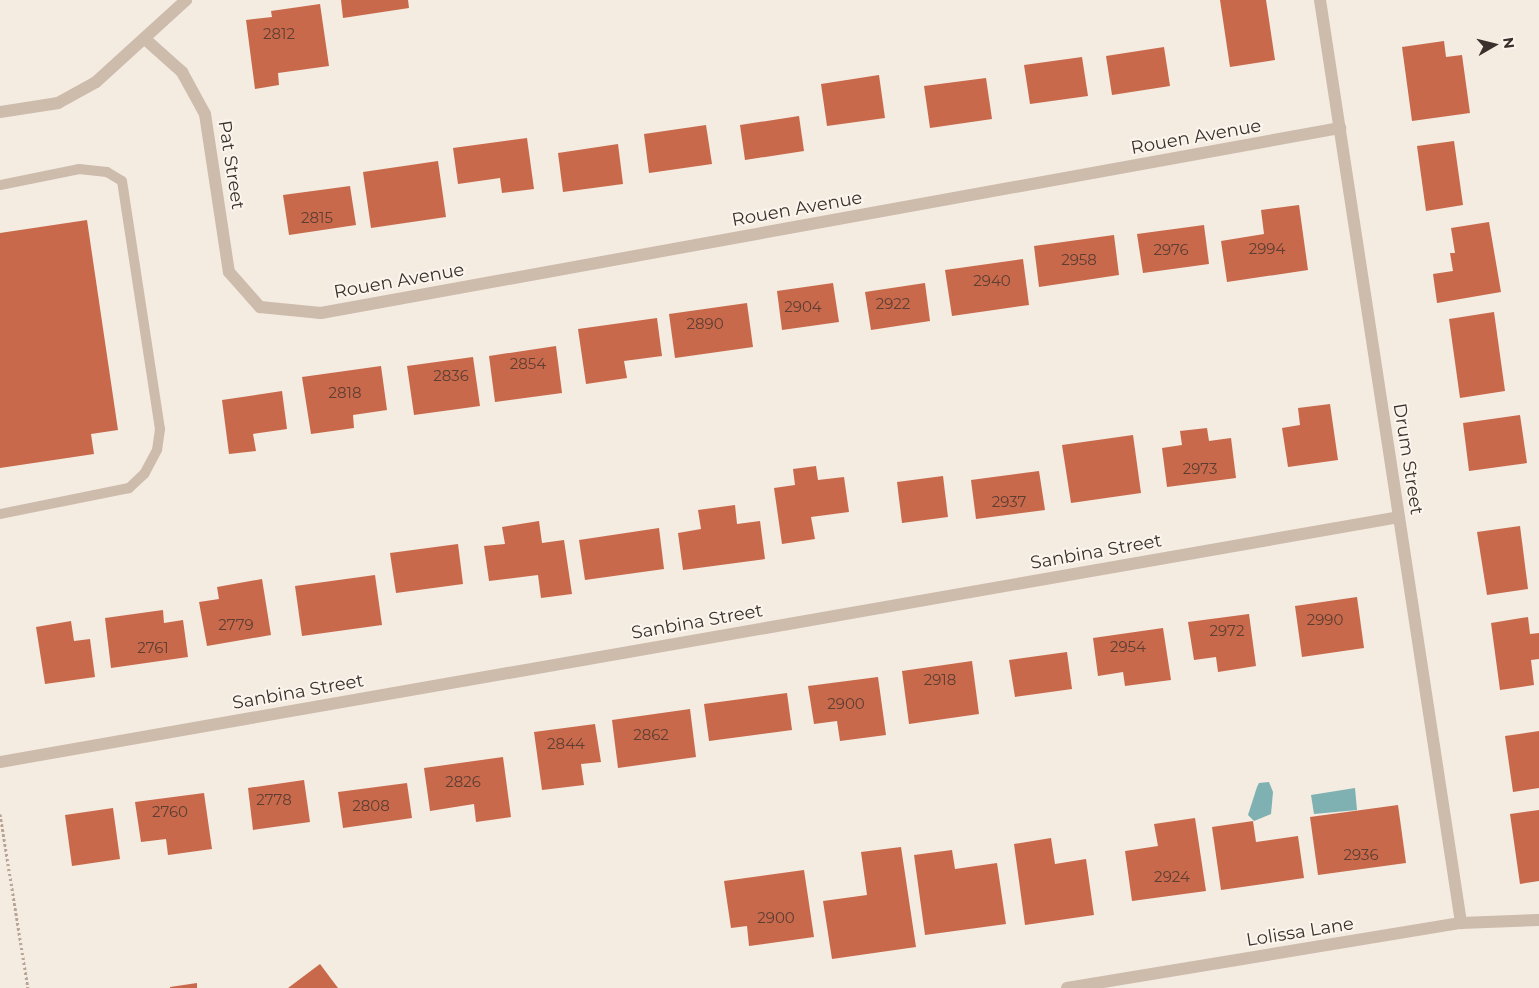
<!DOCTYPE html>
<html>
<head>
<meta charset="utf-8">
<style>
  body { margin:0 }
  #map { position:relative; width:1539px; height:988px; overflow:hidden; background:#f4ebe1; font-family:Montserrat,sans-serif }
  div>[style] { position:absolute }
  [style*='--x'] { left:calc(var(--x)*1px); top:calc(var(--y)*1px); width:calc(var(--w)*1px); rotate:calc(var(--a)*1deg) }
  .water>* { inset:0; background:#7fb0b2 }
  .building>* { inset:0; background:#c8694b }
  .path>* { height:3px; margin-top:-1.5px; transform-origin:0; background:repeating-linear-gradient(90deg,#b9a596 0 2.5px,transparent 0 5px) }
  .service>* { height:10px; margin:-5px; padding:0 5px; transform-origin:5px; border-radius:5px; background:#cdbbac }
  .minor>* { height:12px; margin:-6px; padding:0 6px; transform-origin:6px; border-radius:6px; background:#cdbbac }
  span { translate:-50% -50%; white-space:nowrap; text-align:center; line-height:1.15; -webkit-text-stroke:4px #fbf5ee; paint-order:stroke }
  .number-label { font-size:15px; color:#5e3e33 }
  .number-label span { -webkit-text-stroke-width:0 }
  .street-label { font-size:18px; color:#3b302b }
  .north { position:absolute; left:1469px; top:20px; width:50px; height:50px; -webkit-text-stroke:4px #fbf5ee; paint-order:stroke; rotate:82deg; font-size:14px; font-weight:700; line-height:20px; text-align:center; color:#3b302b }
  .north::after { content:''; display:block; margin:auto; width:18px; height:22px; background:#3b302b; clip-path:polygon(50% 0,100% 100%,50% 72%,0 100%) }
</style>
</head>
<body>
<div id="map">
  <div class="water">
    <i style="clip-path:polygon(1269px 782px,1273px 792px,1271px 814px,1254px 821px,1248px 815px,1257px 787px,1259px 783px)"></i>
    <i style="clip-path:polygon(1355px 788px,1357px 810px,1314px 814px,1311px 795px)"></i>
  </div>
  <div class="building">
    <i style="clip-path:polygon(341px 0,408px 0,409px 8px,343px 18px)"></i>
    <i style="clip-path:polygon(1220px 0,1266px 0,1275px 60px,1230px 67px)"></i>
    <i style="clip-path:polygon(320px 4px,329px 66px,278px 73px,279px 85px,255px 89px,246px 20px,272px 17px,271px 11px)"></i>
    <i style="clip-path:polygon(1444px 41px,1446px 57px,1462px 55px,1470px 113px,1412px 121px,1402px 47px)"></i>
    <i style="clip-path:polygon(1164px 47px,1170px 86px,1112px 95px,1106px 56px)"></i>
    <i style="clip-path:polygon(1082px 57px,1088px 96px,1030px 104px,1024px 65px)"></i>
    <i style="clip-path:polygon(879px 75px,885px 118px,827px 126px,821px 84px)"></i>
    <i style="clip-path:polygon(986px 78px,992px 119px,930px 128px,924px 86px)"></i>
    <i style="clip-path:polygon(799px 116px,804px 151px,745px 160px,740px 125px)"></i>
    <i style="clip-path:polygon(706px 125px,712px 164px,649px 173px,644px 134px)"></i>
    <i style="clip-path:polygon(527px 138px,534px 189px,502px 193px,500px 178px,458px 184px,453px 148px)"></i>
    <i style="clip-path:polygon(1454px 141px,1463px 205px,1426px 211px,1417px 146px)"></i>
    <i style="clip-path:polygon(618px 144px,623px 184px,563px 192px,558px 153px)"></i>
    <i style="clip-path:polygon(438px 161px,446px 217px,371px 228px,363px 172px)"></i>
    <i style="clip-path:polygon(350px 186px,356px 225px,289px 235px,283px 195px)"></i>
    <i style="clip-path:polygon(1299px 205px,1308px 270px,1227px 282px,1221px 241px,1264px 234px,1261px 210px)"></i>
    <i style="clip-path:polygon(87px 220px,118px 430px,91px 434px,94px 454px,0 468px,0 233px)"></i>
    <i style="clip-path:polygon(1489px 222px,1501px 292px,1437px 303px,1433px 274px,1453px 271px,1450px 253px,1455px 253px,1451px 228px)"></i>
    <i style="clip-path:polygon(1204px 225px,1209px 264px,1143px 273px,1137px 234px)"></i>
    <i style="clip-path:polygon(1114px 235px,1119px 275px,1039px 287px,1034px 246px)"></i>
    <i style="clip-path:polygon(1023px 259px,1029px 305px,952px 316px,945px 270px)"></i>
    <i style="clip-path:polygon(833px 283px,839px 322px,782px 330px,777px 291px)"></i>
    <i style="clip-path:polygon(925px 283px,930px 321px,871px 330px,865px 292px)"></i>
    <i style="clip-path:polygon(747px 303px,753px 347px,675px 358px,669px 314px)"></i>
    <i style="clip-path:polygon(1494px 312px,1505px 391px,1460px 398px,1449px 319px)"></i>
    <i style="clip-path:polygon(657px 318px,662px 356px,624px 361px,627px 378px,586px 384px,578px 329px)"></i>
    <i style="clip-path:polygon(556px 346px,562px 393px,495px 402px,489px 356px)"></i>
    <i style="clip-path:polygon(473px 357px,480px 406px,414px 415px,407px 366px)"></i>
    <i style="clip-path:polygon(381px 366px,387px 410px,353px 415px,354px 428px,311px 434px,302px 377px)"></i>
    <i style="clip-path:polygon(282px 391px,287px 429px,253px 434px,256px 451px,229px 454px,222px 400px)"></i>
    <i style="clip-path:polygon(1330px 404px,1338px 460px,1288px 467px,1282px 428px,1300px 425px,1298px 408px)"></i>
    <i style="clip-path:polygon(1520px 415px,1527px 463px,1469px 471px,1463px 423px)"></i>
    <i style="clip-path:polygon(1207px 428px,1209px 441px,1231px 438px,1236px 478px,1167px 487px,1162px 448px,1182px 445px,1180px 431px)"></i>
    <i style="clip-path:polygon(1133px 435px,1141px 493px,1071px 503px,1062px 445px)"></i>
    <i style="clip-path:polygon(816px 466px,818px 480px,844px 477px,849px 512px,811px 517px,815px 539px,782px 544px,774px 488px,795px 485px,793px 469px)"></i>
    <i style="clip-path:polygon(1039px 471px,1045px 510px,976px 519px,971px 480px)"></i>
    <i style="clip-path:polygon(943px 476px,948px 517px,902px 523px,897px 482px)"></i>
    <i style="clip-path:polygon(735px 505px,737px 524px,760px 521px,765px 559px,683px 570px,678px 533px,701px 529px,698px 510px)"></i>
    <i style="clip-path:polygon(539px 521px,542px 543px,564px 540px,572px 594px,541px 598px,538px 575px,489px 581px,484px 546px,505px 544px,502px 527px)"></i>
    <i style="clip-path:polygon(1520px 526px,1528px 589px,1487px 595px,1477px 532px)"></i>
    <i style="clip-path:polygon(659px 528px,664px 569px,585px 580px,579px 540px)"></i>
    <i style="clip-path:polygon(458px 544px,463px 584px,396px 593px,390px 553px)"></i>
    <i style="clip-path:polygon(375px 575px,382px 625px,302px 636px,295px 586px)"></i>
    <i style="clip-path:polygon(262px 579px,271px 635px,207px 646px,199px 602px,219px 599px,217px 587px)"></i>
    <i style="clip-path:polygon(1357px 597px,1364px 648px,1302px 657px,1295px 606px)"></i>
    <i style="clip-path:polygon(163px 610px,164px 623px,183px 620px,188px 657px,111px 668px,105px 618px)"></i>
    <i style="clip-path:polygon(1249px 614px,1256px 666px,1218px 672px,1216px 657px,1194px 660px,1188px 622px)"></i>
    <i style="clip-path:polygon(1528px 617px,1530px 634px,1539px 633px,1539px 659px,1531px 660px,1534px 685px,1500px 690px,1491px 623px)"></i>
    <i style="clip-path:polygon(71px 621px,74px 641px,90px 639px,95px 677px,45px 684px,36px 627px)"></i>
    <i style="clip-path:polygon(1163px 628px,1171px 680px,1125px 686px,1123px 672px,1098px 676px,1093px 638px)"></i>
    <i style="clip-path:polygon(1067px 652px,1072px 689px,1015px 697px,1009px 660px)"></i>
    <i style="clip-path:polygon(972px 661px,979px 714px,909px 724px,902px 671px)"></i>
    <i style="clip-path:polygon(878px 677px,886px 735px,840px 741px,837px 721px,814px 724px,808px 686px)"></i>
    <i style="clip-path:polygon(787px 693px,792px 730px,709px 741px,704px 704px)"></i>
    <i style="clip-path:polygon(690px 709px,696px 757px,618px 768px,612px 720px)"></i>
    <i style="clip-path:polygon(595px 724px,601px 762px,581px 764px,584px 785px,542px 790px,534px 732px)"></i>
    <i style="clip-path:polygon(1539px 731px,1539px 788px,1513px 792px,1505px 736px)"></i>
    <i style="clip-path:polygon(503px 757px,511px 817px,476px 822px,474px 804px,430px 811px,424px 768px)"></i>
    <i style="clip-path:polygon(304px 780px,310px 822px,253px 830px,248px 788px)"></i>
    <i style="clip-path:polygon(407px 783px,412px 818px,343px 828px,338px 792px)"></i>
    <i style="clip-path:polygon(204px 793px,212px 849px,168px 855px,166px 839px,141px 842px,135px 802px)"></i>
    <i style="clip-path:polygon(1398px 805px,1406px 863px,1318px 875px,1310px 817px)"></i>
    <i style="clip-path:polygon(113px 808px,120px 859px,72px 866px,65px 815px)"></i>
    <i style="clip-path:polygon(1539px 810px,1539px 881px,1520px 884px,1510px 814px)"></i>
    <i style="clip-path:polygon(1195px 818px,1206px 891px,1132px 901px,1125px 851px,1158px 846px,1154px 824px)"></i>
    <i style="clip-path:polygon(1253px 821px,1256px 842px,1298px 836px,1304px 878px,1221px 890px,1212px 827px)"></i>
    <i style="clip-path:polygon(1051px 838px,1055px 864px,1086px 859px,1094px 915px,1025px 925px,1014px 844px)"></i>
    <i style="clip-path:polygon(901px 847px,916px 947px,832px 959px,823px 901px,867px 895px,861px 852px)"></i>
    <i style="clip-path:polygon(952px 850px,955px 869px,997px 863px,1006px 924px,925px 935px,914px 855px)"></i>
    <i style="clip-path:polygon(804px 870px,814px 937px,749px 946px,747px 926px,731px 928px,724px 881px)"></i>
    <i style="clip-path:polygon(320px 964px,338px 988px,288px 988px)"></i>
    <i style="clip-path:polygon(197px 983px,197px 988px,170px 988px,170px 987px)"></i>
  </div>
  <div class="path">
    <i style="--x:0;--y:814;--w:176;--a:80.9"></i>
  </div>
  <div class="service">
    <i style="--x:0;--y:185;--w:81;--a:-11.4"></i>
    <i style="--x:79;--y:169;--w:28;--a:6"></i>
    <i style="--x:107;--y:172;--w:17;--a:31"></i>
    <i style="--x:122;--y:181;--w:251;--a:81.3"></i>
    <i style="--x:160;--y:429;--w:21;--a:98"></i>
    <i style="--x:157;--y:450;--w:27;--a:118"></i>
    <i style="--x:144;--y:474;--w:21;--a:137"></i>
    <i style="--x:129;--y:488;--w:132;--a:168.6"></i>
  </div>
  <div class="minor">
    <i style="--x:1320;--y:0;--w:934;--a:81.31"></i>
    <i style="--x:145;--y:39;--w:50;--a:41.7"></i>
    <i style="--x:182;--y:72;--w:48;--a:61.3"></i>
    <i style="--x:205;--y:114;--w:160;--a:81.4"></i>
    <i style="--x:229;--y:272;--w:47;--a:48.5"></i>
    <i style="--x:260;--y:307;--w:61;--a:5.6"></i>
    <i style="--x:321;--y:313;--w:1036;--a:-10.29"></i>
    <i style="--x:0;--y:112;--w:59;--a:-8.8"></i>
    <i style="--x:58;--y:103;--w:43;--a:-28.9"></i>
    <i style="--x:96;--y:82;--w:122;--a:-42.3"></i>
    <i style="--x:0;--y:762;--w:1420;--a:-9.93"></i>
    <i style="--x:1067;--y:988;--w:399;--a:-9.4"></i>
    <i style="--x:1461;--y:923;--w:78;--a:-2.2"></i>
  </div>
  <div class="number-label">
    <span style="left:279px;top:34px">2812</span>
    <span style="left:317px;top:218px">2815</span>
    <span style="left:1267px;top:249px">2994</span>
    <span style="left:1171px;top:250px">2976</span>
    <span style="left:1079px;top:260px">2958</span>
    <span style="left:992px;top:281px">2940</span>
    <span style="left:893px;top:304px">2922</span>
    <span style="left:803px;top:307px">2904</span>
    <span style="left:705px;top:324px">2890</span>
    <span style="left:528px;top:364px">2854</span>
    <span style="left:451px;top:376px">2836</span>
    <span style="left:345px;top:393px">2818</span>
    <span style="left:1200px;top:469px">2973</span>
    <span style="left:1009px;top:502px">2937</span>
    <span style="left:1325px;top:620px">2990</span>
    <span style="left:236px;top:625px">2779</span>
    <span style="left:1227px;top:631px">2972</span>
    <span style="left:1128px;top:647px">2954</span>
    <span style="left:153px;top:648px">2761</span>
    <span style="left:940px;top:680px">2918</span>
    <span style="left:846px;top:704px">2900</span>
    <span style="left:651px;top:735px">2862</span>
    <span style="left:566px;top:744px">2844</span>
    <span style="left:463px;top:782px">2826</span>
    <span style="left:274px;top:800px">2778</span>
    <span style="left:371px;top:806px">2808</span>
    <span style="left:170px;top:812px">2760</span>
    <span style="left:1361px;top:855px">2936</span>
    <span style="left:1172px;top:877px">2924</span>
    <span style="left:776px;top:918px">2900</span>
  </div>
  <div class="street-label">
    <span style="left:1196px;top:137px;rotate:-10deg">Rouen Avenue</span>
    <span style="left:231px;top:165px;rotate:81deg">Pat Street</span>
    <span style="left:797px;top:209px;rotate:-10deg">Rouen Avenue</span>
    <span style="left:399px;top:281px;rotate:-10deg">Rouen Avenue</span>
    <span style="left:1408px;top:459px;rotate:81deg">Drum Street</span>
    <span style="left:1096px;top:552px;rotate:-10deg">Sanbina Street</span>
    <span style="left:697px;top:622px;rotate:-10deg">Sanbina Street</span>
    <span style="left:298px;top:692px;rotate:-10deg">Sanbina Street</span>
    <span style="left:1300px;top:932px;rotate:-9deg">Lolissa Lane</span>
  </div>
  <div class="north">N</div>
</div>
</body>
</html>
